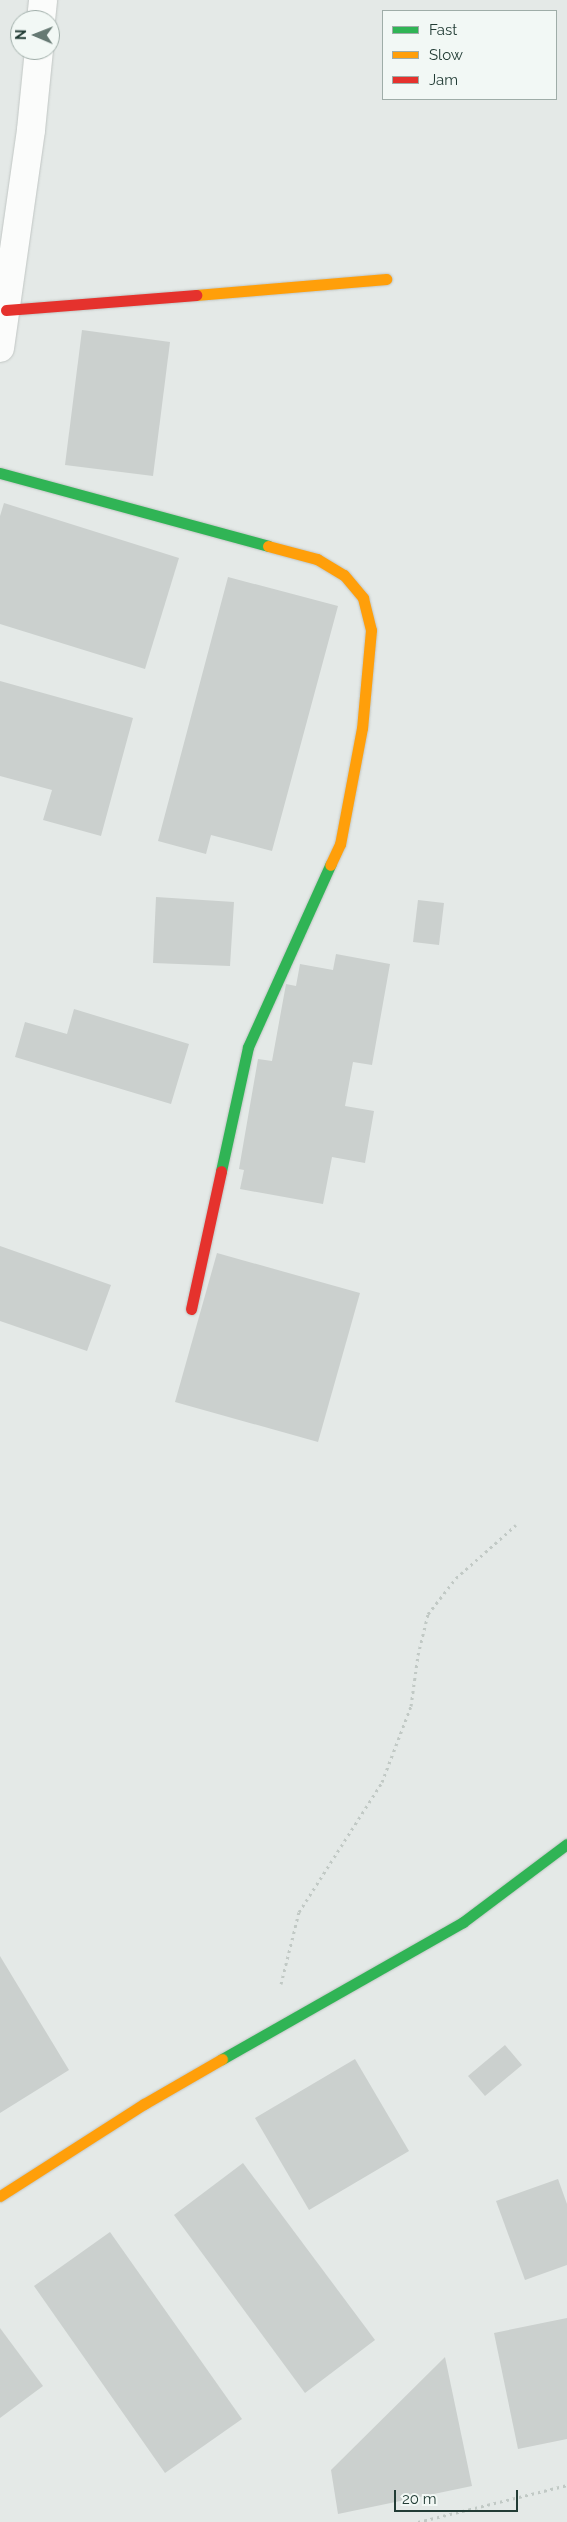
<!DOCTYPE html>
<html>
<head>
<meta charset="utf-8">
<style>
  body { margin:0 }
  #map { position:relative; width:567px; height:2522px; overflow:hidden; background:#e4e9e7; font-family:Raleway,sans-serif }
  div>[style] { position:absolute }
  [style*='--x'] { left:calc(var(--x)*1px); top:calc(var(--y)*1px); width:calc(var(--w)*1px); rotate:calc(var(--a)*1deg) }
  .building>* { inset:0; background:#cbd0ce }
  .path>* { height:3px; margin-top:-1.5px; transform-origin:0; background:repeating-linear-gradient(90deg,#c1c9c5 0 2.5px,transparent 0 6.5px) }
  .roads { filter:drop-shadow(0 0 1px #c1c6c4) drop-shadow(0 0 1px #c1c6c4) }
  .street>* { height:28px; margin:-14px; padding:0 14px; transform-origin:14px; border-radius:14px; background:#fbfcfb }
  .fast>* { height:11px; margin:-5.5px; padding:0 5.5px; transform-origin:5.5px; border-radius:5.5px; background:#30b455 }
  .slow>* { height:11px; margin:-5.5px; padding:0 5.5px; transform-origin:5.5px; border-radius:5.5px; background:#ff9f0a }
  .jam>* { height:11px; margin:-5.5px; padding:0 5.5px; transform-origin:5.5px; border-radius:5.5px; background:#e5322d }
  span { translate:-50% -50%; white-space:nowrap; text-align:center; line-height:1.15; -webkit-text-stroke:4px #f2f8f5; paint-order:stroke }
  .legend { position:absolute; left:382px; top:10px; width:175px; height:90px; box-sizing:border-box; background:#f2f8f5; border:1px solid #9fada8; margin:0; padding:6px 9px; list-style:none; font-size:15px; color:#223c35 }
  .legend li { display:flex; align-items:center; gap:10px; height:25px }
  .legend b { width:25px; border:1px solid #9fada8 }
  .north { position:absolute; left:10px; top:10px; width:50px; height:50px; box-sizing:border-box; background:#f2f8f5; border:1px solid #9fada8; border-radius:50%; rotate:271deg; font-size:14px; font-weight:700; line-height:20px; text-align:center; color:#223c35 }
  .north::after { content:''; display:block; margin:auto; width:18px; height:22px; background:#667973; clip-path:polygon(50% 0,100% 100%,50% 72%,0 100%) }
  .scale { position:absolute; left:394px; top:2490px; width:124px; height:22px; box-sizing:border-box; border:2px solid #223c35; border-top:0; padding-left:6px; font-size:15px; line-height:18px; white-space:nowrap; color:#223c35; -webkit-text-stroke:4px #f2f8f5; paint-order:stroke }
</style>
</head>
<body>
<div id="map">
  <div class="building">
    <i style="clip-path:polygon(82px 330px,170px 342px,153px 476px,65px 465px)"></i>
    <i style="clip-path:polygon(4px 503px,179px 558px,145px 669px,0 624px,0 516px)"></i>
    <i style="clip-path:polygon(228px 577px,338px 606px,272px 851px,211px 835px,206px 854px,158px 841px)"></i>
    <i style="clip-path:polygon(0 681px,133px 718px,101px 836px,43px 820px,52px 790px,0 776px)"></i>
    <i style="clip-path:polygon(156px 897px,234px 902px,230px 966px,153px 963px)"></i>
    <i style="clip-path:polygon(418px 900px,444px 903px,439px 945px,413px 942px)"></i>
    <i style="clip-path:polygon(336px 954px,390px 964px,372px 1065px,353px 1062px,345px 1106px,374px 1111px,365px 1163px,332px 1157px,323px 1204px,240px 1189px,244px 1170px,239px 1169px,258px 1059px,272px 1061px,286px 984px,296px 986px,300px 964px,333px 970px)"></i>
    <i style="clip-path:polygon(74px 1009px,189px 1044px,171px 1104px,15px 1057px,25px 1022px,67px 1034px)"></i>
    <i style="clip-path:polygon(0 1246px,111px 1285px,87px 1351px,0 1321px)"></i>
    <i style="clip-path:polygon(217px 1253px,360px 1293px,318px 1442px,175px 1402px)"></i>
    <i style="clip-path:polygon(0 1956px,69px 2070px,0 2113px)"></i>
    <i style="clip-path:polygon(505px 2045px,522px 2065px,485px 2096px,468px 2076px)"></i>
    <i style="clip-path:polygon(355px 2059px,409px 2151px,309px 2210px,255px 2118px)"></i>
    <i style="clip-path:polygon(243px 2163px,375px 2340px,305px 2393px,174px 2215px)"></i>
    <i style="clip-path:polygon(558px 2179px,567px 2204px,567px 2265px,525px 2280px,496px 2201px)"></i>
    <i style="clip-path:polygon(110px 2232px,242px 2419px,165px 2473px,34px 2286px)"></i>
    <i style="clip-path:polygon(567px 2318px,567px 2439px,518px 2449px,494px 2333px)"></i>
    <i style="clip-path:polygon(0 2328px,43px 2386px,0 2418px)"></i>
    <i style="clip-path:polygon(445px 2357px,472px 2486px,338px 2514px,331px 2470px)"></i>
  </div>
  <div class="path">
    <i style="--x:281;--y:1984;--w:74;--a:-76"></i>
    <i style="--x:299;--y:1912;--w:154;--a:-57.4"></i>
    <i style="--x:382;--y:1782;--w:81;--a:-69.1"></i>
    <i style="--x:411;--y:1706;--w:51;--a:-82.2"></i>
    <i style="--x:418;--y:1655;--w:42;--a:-76.3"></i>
    <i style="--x:428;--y:1614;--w:46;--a:-52.1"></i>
    <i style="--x:456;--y:1578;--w:80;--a:-41.5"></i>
    <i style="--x:418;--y:2522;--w:154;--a:-13.9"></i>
  </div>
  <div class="roads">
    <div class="street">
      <i style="--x:41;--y:20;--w:20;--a:-84"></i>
      <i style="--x:0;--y:348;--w:220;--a:-81.9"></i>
      <i style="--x:31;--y:130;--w:80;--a:-84.3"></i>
    </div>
    <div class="fast">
      <i style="--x:0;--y:473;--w:278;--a:15.2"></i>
      <i style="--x:221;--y:1171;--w:127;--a:-77.7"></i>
      <i style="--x:248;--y:1047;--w:200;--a:-65.7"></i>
      <i style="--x:222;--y:2059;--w:277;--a:-29.6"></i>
      <i style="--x:463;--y:1922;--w:130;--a:-36.9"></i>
    </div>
    <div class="slow">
      <i style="--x:196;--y:295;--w:191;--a:-4.8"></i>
      <i style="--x:268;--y:546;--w:51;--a:14.9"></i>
      <i style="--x:317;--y:559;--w:31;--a:31"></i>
      <i style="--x:344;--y:575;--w:30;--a:50"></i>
      <i style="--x:363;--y:598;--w:33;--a:76"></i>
      <i style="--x:371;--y:630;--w:98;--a:95.2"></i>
      <i style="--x:362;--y:728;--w:118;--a:100.7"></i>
      <i style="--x:340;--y:844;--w:23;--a:115"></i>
      <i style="--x:0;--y:2196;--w:171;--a:-32.6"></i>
      <i style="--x:144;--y:2104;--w:90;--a:-30"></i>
    </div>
    <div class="jam">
      <i style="--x:6;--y:310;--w:191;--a:-4.5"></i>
      <i style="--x:191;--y:1309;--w:141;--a:-77.7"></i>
    </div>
  </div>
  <ul class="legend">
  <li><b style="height:6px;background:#30b455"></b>Fast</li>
  <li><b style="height:6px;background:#ff9f0a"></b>Slow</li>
  <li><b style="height:6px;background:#e5322d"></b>Jam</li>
  </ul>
  <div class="north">N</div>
  <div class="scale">20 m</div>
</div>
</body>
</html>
